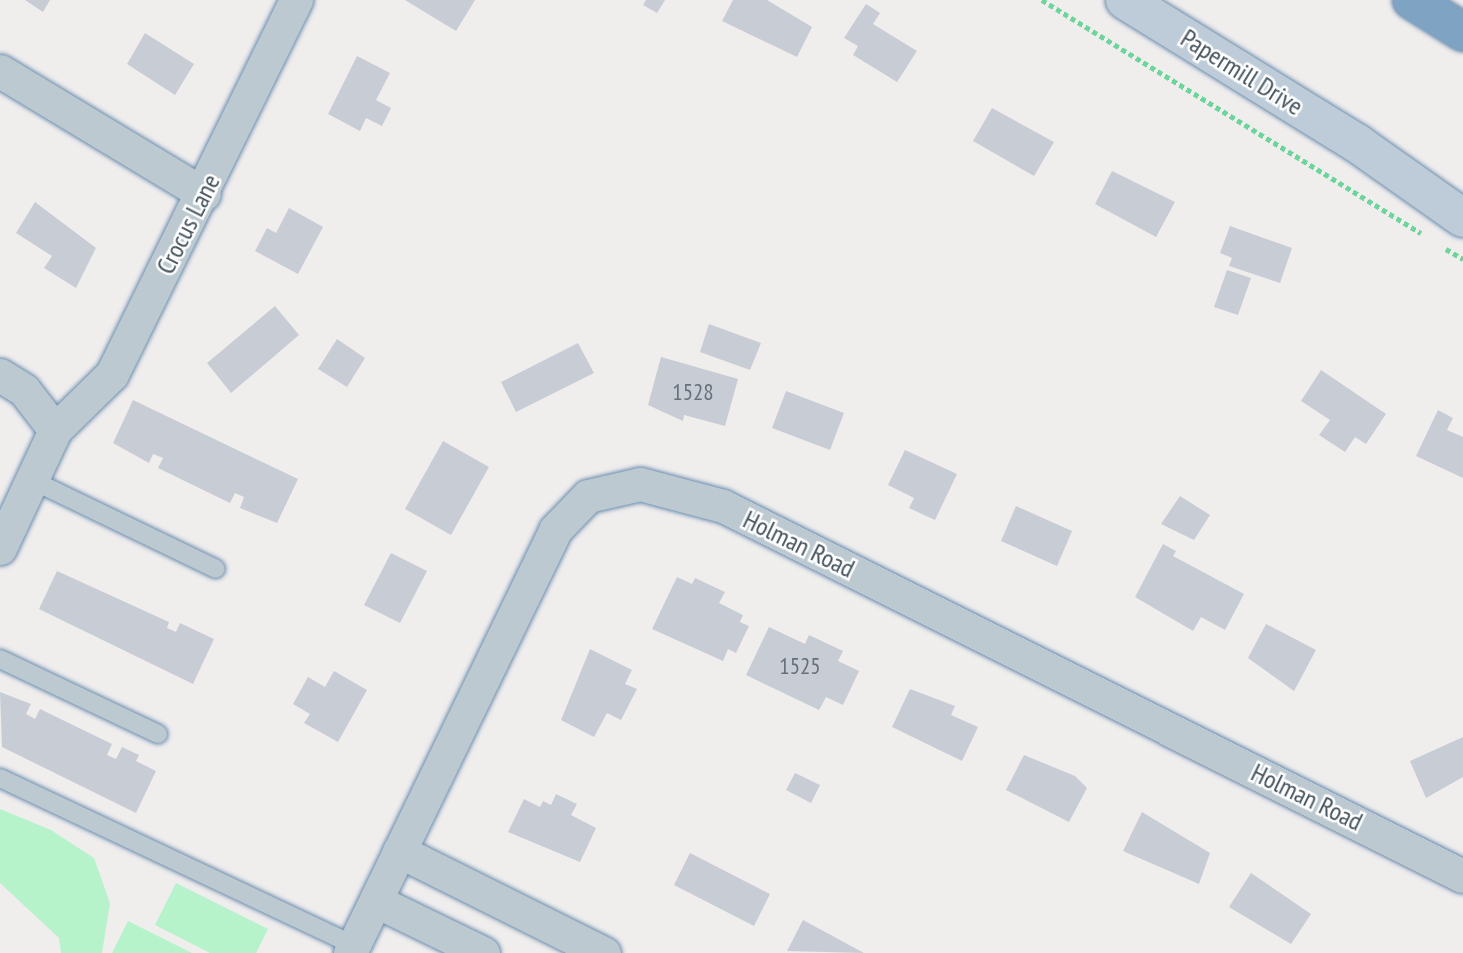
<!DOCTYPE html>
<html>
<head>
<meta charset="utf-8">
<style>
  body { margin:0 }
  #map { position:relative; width:1463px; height:953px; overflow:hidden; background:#f0eded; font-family:"PT Sans Narrow",sans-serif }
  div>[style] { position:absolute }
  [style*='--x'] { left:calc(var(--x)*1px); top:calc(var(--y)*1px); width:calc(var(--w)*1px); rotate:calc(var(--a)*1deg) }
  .green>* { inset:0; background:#b6f3cb }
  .building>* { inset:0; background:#c8ccd4 }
  .path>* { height:4.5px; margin-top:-2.25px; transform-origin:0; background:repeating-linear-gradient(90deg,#6bd59b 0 5px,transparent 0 8.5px) }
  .roads { filter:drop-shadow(0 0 2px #6b8eae) drop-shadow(0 0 2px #6b8eae) }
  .service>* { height:18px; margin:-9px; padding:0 9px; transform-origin:9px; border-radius:9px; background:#bcc9d1 }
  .minor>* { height:33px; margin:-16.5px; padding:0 16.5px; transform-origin:16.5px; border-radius:16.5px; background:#bcc9d1 }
  .secondary>* { height:38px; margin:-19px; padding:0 19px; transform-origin:19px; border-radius:19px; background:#beccd9 }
  .motorway>* { height:38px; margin:-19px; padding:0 19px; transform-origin:19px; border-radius:19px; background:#7fa3c2 }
  span { translate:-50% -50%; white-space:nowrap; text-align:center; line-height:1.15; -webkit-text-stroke:5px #fff; paint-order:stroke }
  .number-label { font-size:23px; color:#65707b }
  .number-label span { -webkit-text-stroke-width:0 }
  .street-label { font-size:26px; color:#44525d }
</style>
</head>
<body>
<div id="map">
  <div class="green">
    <i style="clip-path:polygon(0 809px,51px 830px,94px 858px,110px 903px,102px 953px,61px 953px,59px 938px,0 883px)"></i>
    <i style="clip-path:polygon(176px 883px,268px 929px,256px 953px,210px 953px,155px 925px)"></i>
    <i style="clip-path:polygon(128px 921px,192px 953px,112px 953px)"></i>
  </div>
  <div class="building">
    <i style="clip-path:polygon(25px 0,50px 0,43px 12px)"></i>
    <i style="clip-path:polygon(405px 0,475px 0,456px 31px)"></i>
    <i style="clip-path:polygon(646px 0,665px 0,657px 13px,643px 5px)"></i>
    <i style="clip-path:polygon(733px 0,767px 0,812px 27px,797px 57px,722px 21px)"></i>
    <i style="clip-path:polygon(866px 4px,880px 13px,873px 24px,917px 51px,897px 82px,853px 55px,858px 46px,844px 38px)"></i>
    <i style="clip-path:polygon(145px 33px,194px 64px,175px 95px,127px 64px)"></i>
    <i style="clip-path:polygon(357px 56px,390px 73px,376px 100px,391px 108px,382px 126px,366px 118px,360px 131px,328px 114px)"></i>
    <i style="clip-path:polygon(992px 108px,1054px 142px,1034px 176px,973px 141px)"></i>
    <i style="clip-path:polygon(1112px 171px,1175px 202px,1156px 237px,1095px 204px)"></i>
    <i style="clip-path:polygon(35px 202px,96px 248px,76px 288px,44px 268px,52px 256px,16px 233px)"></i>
    <i style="clip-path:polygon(289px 208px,323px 227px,298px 274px,255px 251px,267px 228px,276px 233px)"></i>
    <i style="clip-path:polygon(1230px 226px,1292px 248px,1280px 283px,1229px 266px,1232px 258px,1220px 253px)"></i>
    <i style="clip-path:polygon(1227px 270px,1251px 278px,1238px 315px,1214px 307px)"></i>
    <i style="clip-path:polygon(275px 306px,299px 335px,231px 393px,207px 363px)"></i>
    <i style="clip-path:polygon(709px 324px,761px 343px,750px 370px,700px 352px)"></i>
    <i style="clip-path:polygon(337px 339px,365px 358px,347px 387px,318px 369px)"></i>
    <i style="clip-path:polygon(578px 343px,594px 373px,516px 412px,501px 382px)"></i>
    <i style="clip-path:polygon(661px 357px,738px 379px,725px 426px,684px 415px,683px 421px,648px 405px)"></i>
    <i style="clip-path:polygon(1321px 370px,1386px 414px,1366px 444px,1355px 437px,1345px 452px,1319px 435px,1330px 420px,1301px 401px)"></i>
    <i style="clip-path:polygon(786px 391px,844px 413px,830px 450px,772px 428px)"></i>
    <i style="clip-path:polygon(133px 400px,298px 479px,277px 523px,240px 508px,244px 497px,235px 493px,230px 503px,158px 468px,163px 458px,153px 454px,149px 463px,113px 443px)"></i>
    <i style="clip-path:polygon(1438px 410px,1453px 418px,1447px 430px,1463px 437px,1463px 478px,1416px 456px)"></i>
    <i style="clip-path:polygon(443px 441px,489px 467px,451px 535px,405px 509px)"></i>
    <i style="clip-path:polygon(905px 450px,957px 474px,935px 520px,909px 508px,914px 498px,888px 485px)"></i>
    <i style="clip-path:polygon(1180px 496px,1210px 515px,1194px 540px,1161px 524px)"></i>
    <i style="clip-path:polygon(1016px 506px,1072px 531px,1057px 566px,1001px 541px)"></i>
    <i style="clip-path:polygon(1163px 544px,1176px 551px,1173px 556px,1244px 594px,1225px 630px,1201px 617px,1193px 631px,1135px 597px)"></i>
    <i style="clip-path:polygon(391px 553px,427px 571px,400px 623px,364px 605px)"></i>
    <i style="clip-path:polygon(57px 571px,169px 622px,167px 628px,176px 632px,180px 623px,214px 639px,193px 684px,39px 609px)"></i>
    <i style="clip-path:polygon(677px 577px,692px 584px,695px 578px,725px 592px,719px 603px,743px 615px,740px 622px,749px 626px,736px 653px,728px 649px,723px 661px,652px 629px)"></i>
    <i style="clip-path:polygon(1266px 624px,1316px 650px,1294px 691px,1248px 658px)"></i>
    <i style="clip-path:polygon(769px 627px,805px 644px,809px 635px,843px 651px,838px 661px,859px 671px,843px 705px,826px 697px,819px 710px,746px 675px)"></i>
    <i style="clip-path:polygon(590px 649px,632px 670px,625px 684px,637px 689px,621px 720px,607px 713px,594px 737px,561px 720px)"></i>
    <i style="clip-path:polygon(334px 671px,367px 690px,338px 742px,304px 723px,310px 714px,293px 704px,308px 677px,325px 687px)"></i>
    <i style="clip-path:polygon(910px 689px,955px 706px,951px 715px,978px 727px,962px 761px,892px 727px)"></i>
    <i style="clip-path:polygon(0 692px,31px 704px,26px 714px,35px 719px,40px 709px,112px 744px,107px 755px,116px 759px,122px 747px,139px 755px,136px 761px,156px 771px,136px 813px,2px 747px)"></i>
    <i style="clip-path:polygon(1463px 737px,1463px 777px,1426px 798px,1410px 761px)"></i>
    <i style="clip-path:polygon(1024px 755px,1075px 776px,1087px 788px,1069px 822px,1006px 790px)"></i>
    <i style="clip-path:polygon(795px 773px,820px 785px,811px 803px,786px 790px)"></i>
    <i style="clip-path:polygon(556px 794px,577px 804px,571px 815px,596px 828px,580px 862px,508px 832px,524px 799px,540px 807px,543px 801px,551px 805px)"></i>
    <i style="clip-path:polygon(1142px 812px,1210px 853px,1199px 884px,1123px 851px)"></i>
    <i style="clip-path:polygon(690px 853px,770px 894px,754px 926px,674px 885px)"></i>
    <i style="clip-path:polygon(1251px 873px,1311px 914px,1291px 944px,1229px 907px)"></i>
    <i style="clip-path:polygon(803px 920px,864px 953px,787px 951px)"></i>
  </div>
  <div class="path">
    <i style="--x:1042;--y:0;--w:445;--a:31.6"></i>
    <i style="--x:1446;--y:249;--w:20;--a:30"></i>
  </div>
  <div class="roads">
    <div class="service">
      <i style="--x:32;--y:480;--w:204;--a:25.8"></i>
      <i style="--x:0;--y:659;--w:175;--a:25.4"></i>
      <i style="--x:0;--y:778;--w:391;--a:25.3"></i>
    </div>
    <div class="minor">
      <i style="--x:0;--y:71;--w:238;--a:31.1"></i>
      <i style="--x:0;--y:375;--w:28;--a:32"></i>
      <i style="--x:24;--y:390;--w:51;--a:52.2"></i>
      <i style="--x:0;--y:548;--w:130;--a:-65"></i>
      <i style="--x:55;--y:430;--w:80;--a:-44.5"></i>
      <i style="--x:112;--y:374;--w:417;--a:-63.8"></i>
      <i style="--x:399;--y:851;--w:229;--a:26.5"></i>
      <i style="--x:376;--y:901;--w:119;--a:25.9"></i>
      <i style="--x:350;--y:953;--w:470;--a:-64.1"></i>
      <i style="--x:555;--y:530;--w:47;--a:-45.9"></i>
      <i style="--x:588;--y:496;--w:53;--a:-13"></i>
      <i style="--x:640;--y:484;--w:86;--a:14.8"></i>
      <i style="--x:723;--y:506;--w:827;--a:26.57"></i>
    </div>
    <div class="secondary">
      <i style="--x:1125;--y:0;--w:274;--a:31.7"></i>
      <i style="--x:1358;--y:144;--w:128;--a:35.2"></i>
    </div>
    <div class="motorway">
      <i style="--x:1412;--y:0;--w:60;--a:32.1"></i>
    </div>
  </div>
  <div class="number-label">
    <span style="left:693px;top:392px">1528</span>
    <span style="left:800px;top:666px">1525</span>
  </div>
  <div class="street-label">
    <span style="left:1242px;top:72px;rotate:32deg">Papermill Drive</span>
    <span style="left:188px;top:224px;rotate:-63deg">Crocus Lane</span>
    <span style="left:799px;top:544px;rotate:26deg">Holman Road</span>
    <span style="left:1307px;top:797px;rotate:26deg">Holman Road</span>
  </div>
</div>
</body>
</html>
